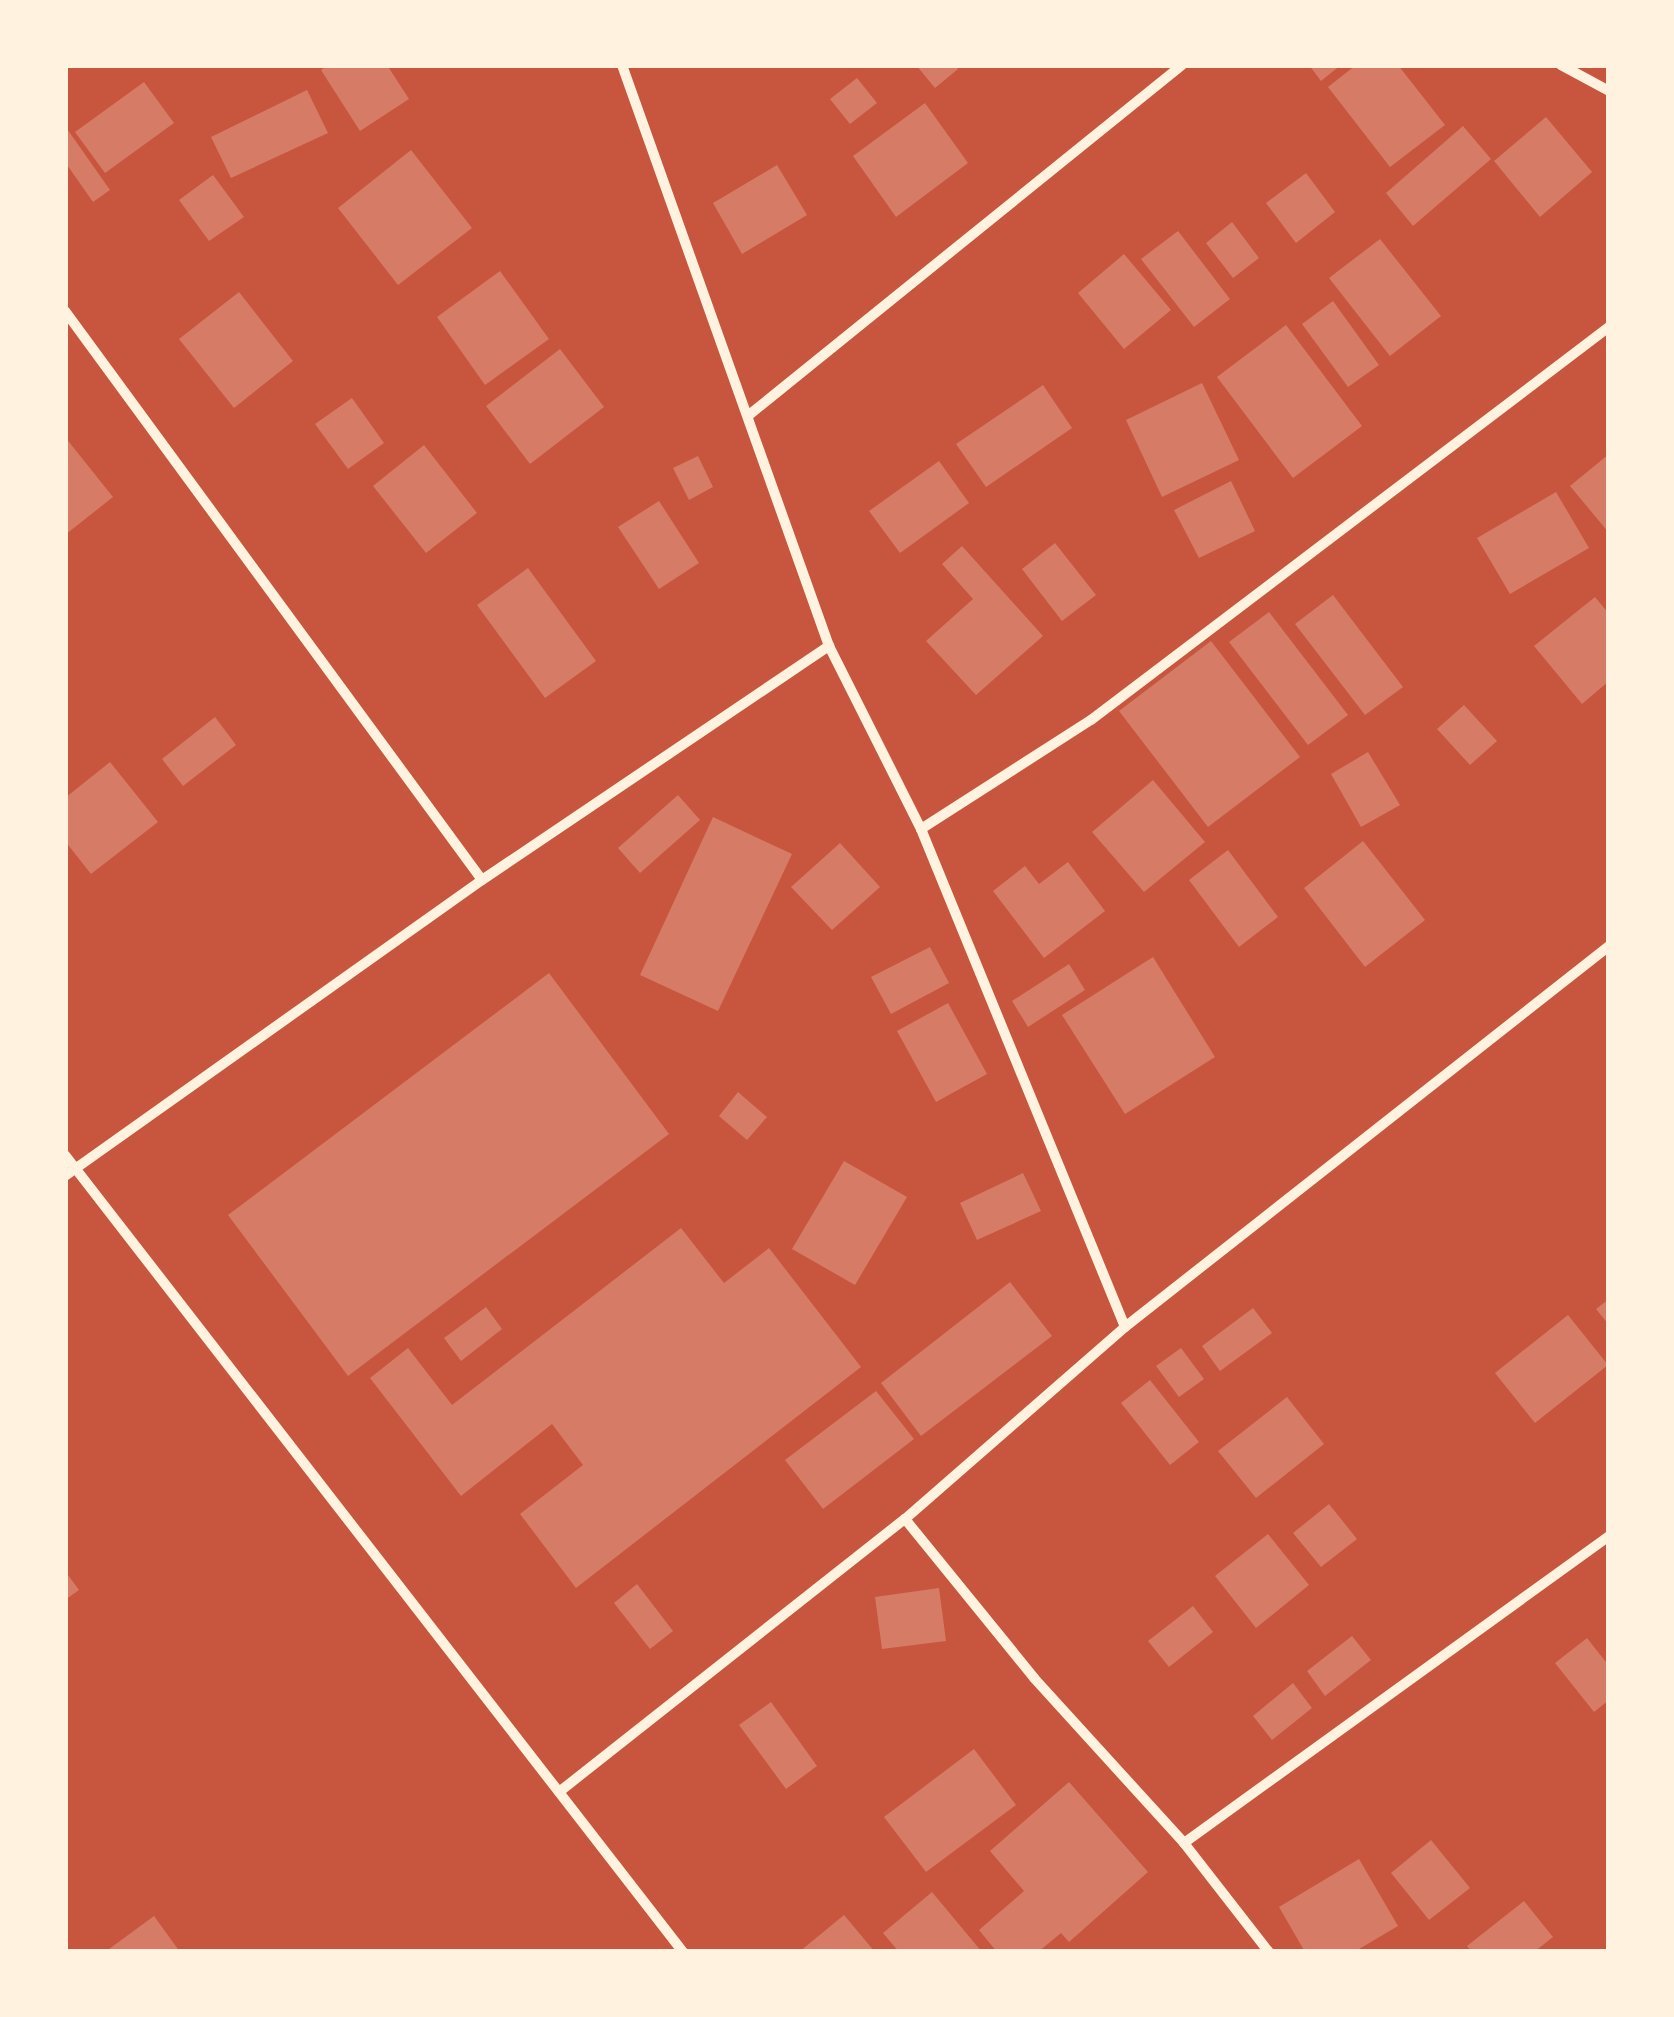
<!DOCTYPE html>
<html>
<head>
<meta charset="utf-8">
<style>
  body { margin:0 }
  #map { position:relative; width:1674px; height:2017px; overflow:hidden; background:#c8553d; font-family:Raleway,sans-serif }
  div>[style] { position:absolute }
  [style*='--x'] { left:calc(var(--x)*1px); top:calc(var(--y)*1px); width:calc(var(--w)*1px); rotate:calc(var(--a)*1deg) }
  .building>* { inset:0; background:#d67c66 }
  .minor>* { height:10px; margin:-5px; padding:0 5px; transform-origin:5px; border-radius:5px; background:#fff3e0 }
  span { translate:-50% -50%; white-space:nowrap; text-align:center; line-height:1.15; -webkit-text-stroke:9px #fff3e0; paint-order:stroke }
  .frame { position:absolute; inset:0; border:68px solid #fff3e0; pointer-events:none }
</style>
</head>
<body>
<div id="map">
  <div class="building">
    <i style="clip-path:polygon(328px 65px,387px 65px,409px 99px,360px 131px,321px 70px)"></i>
    <i style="clip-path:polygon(916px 65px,955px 65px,958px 69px,935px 88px)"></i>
    <i style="clip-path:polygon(1309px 65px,1341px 65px,1321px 81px)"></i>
    <i style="clip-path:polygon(1356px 65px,1398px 65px,1445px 125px,1390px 167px,1328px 87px)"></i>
    <i style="clip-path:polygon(857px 78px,877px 103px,850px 124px,830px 99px)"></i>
    <i style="clip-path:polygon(144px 82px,174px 123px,105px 173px,75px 132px)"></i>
    <i style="clip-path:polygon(307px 90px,328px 133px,231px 178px,211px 137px)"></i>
    <i style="clip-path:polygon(925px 103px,968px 163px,896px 217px,853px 156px)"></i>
    <i style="clip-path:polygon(1546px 117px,1592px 172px,1540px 217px,1494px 161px)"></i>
    <i style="clip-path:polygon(65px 126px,110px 190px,93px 202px,65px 162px)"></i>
    <i style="clip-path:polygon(1463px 126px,1491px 159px,1413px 226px,1386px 193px)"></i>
    <i style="clip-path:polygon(411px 150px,472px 228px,398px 285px,338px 208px)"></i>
    <i style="clip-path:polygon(777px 165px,807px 215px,742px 254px,713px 203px)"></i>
    <i style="clip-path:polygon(1306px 173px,1335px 212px,1296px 243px,1266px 203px)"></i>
    <i style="clip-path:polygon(213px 175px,244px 217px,209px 241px,179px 200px)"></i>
    <i style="clip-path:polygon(1232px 222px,1259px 258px,1233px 278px,1206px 243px)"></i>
    <i style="clip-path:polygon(1178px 231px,1230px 299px,1194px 327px,1141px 259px)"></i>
    <i style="clip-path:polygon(1380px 239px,1441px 316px,1390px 356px,1329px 278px)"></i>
    <i style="clip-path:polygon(1124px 254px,1171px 310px,1124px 349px,1078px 293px)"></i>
    <i style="clip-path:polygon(500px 271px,549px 339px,485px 385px,437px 317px)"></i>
    <i style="clip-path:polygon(239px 292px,293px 361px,234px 408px,179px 339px)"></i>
    <i style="clip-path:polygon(1333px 301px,1379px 365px,1348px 387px,1302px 324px)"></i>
    <i style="clip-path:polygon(1286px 325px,1362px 426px,1293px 478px,1217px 377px)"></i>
    <i style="clip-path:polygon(560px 349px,604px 407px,530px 464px,486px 406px)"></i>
    <i style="clip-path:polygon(1202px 383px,1239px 460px,1162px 497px,1126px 420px)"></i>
    <i style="clip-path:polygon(1043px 385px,1072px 428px,986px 487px,956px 444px)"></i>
    <i style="clip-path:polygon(352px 398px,384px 443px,348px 469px,315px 424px)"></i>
    <i style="clip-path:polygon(65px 437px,113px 497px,65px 535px)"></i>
    <i style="clip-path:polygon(424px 445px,477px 513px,426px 553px,373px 486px)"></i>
    <i style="clip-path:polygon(1609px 454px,1609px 533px,1570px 486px)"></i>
    <i style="clip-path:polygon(698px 456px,713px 487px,689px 500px,673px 468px)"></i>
    <i style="clip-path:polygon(939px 461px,969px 503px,900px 553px,869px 511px)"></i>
    <i style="clip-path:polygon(1231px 481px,1255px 531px,1199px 558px,1174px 510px)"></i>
    <i style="clip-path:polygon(1556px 492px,1589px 548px,1510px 594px,1477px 538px)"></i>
    <i style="clip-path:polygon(659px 501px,699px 563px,659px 589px,618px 527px)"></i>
    <i style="clip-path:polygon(1055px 543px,1096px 595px,1062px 621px,1022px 569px)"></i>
    <i style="clip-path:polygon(962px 546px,1043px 636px,976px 695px,926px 641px,973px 599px,942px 564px)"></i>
    <i style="clip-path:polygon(528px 568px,596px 661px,545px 698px,477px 605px)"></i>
    <i style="clip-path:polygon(1333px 595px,1403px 687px,1365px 715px,1295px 624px)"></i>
    <i style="clip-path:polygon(1595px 597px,1609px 614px,1609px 681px,1582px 704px,1534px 646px)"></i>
    <i style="clip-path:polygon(1269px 612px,1348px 715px,1308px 745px,1229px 642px)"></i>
    <i style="clip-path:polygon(1211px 641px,1300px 757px,1208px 827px,1119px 711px)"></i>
    <i style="clip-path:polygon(1464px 705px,1497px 741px,1470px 765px,1437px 729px)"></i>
    <i style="clip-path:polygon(215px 717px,236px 745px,183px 786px,162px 759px)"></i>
    <i style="clip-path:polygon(1368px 752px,1400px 805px,1361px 827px,1331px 774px)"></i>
    <i style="clip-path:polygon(110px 762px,158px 822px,91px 874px,65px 841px,65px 798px)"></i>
    <i style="clip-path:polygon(1153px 780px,1205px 842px,1144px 892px,1092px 832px)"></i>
    <i style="clip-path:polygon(678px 795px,700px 820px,640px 873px,618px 848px)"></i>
    <i style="clip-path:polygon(713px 817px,792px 854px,718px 1011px,640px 975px)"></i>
    <i style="clip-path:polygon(1363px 841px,1425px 920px,1365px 967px,1304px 888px)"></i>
    <i style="clip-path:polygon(840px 843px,880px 887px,832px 930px,791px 887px)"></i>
    <i style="clip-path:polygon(1228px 850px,1278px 917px,1239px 947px,1189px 880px)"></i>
    <i style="clip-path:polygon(1068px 862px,1105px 911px,1044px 958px,993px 891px,1025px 866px,1039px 884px)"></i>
    <i style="clip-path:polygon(930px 947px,949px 983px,891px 1014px,871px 977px)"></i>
    <i style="clip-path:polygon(1153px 957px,1215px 1057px,1125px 1114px,1062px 1015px)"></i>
    <i style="clip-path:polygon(1069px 964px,1085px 990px,1028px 1027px,1012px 1001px)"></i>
    <i style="clip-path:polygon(549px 973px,669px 1134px,348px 1376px,228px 1215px)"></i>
    <i style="clip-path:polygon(948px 1003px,987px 1074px,936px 1102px,897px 1031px)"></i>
    <i style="clip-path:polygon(738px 1092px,767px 1117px,747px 1140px,719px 1116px)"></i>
    <i style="clip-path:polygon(844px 1161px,907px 1197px,855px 1285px,792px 1249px)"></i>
    <i style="clip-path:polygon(1023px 1173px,1041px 1211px,977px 1240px,960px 1203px)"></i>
    <i style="clip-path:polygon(681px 1228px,724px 1283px,769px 1248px,861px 1367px,576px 1588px,520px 1514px,583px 1465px,552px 1424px,461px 1496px,370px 1378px,408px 1348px,452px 1405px)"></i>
    <i style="clip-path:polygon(1010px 1282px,1052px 1336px,921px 1436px,881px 1383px)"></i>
    <i style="clip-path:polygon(1609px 1299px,1609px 1325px,1596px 1309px)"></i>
    <i style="clip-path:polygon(486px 1307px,502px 1329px,461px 1361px,444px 1338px)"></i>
    <i style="clip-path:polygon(1253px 1308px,1272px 1333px,1220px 1371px,1202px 1346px)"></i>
    <i style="clip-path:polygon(1568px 1315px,1608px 1365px,1535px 1423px,1495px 1373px)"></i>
    <i style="clip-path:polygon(1181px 1348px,1204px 1379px,1179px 1397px,1156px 1366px)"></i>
    <i style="clip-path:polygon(1150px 1380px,1199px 1442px,1170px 1465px,1121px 1403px)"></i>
    <i style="clip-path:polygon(876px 1391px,914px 1439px,823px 1509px,785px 1460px)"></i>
    <i style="clip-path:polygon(1287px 1397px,1324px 1444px,1256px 1498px,1218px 1451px)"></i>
    <i style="clip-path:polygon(1329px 1504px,1357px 1539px,1321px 1567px,1293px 1533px)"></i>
    <i style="clip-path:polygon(1268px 1534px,1309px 1585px,1256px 1628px,1215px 1576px)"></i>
    <i style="clip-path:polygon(65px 1571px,79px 1590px,65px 1600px)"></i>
    <i style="clip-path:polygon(637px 1584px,673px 1631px,650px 1649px,614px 1603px)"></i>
    <i style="clip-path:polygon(939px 1588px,946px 1641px,882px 1649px,875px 1597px)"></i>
    <i style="clip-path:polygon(1193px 1606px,1213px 1632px,1169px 1667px,1148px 1641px)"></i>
    <i style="clip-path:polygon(1352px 1636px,1371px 1660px,1325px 1696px,1307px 1671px)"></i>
    <i style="clip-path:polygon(1587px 1638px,1609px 1666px,1609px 1700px,1594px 1712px,1555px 1663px)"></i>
    <i style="clip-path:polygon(1293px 1683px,1312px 1708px,1272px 1740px,1253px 1716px)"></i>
    <i style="clip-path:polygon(771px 1702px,817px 1766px,786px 1789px,739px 1725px)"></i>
    <i style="clip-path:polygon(974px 1749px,1016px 1805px,926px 1872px,884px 1817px)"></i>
    <i style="clip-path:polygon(1069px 1782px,1148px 1872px,1069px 1942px,1061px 1933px,1038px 1952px,997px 1952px,979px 1930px,1024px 1891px,990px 1851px)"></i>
    <i style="clip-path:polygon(1431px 1840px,1470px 1888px,1429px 1920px,1391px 1873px)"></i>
    <i style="clip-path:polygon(1359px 1859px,1398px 1926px,1354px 1952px,1305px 1952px,1279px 1907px)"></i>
    <i style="clip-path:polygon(932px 1892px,982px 1952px,899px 1952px,883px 1933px)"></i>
    <i style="clip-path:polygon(1524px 1901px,1553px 1937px,1534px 1952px,1472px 1952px,1467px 1946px)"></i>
    <i style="clip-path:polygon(844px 1915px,875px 1952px,799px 1952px)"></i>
    <i style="clip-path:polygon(154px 1916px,180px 1952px,105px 1952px)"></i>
  </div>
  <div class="minor">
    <i style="--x:622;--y:65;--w:617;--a:70.39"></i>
    <i style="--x:829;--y:646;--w:205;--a:63.3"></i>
    <i style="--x:921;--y:829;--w:538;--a:67.72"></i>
    <i style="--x:1561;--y:65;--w:55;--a:28.4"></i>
    <i style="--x:65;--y:311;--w:705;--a:53.76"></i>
    <i style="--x:749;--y:415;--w:557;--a:-38.95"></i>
    <i style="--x:921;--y:829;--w:202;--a:-32.7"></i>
    <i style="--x:1091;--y:720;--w:650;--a:-37.19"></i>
    <i style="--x:65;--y:1155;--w:1009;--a:52.21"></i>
    <i style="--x:65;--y:1176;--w:511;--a:-35.37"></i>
    <i style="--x:482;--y:880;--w:419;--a:-34"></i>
    <i style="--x:905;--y:1519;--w:205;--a:50.9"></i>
    <i style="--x:1034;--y:1678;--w:223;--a:47.7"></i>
    <i style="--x:1184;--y:1843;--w:138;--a:52.1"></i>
    <i style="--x:559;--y:1792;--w:441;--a:-38.3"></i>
    <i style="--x:905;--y:1519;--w:292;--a:-41.1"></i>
    <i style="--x:1125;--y:1327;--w:616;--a:-38.21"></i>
    <i style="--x:1184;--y:1843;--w:524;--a:-35.84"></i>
  </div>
  <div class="frame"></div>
</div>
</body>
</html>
